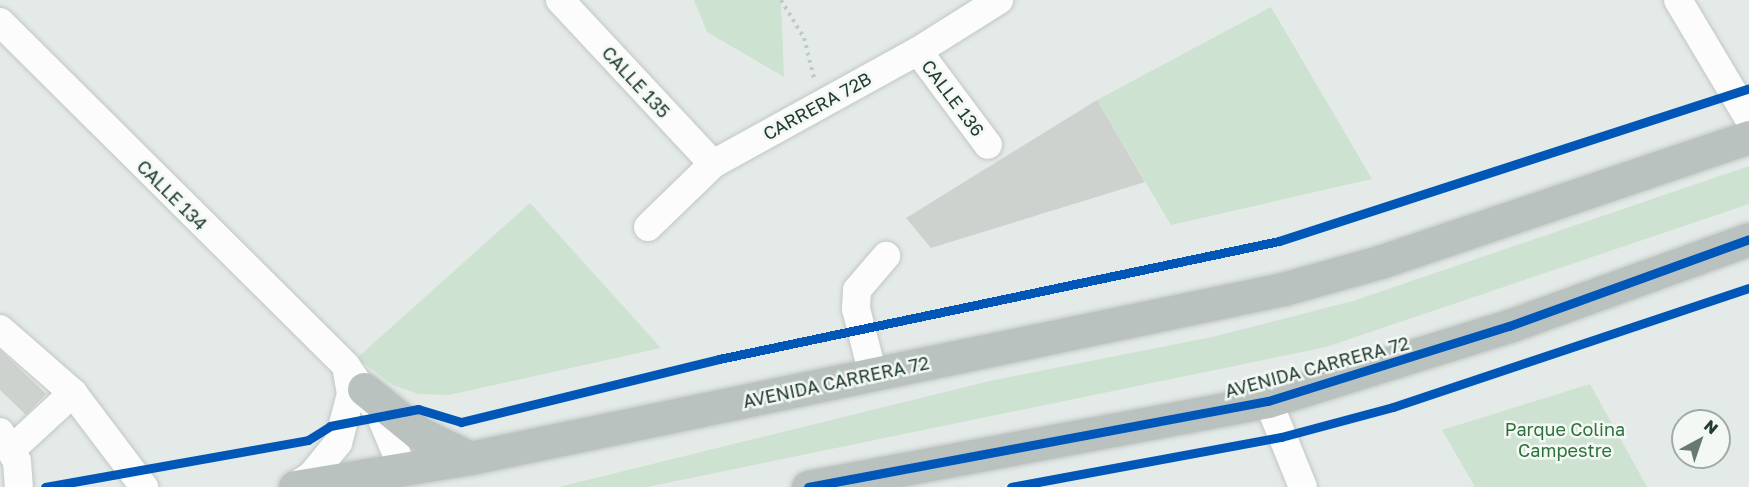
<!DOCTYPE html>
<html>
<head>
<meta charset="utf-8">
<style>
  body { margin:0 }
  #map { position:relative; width:1749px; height:487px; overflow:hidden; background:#e4eae7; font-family:"Golos Text",sans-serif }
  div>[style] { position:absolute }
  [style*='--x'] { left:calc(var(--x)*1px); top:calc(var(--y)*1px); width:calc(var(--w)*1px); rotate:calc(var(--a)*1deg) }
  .green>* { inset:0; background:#cee2d1 }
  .building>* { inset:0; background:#cdd2cf }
  .path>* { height:4px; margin-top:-2px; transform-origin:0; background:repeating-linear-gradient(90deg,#c1cac5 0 3px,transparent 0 7.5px) }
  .roads { filter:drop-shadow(0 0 2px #c1c7c4) drop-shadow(0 0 2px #c1c7c4) }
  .minor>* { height:28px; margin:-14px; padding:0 14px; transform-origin:14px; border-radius:14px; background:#fbfcfb }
  .highway>* { height:33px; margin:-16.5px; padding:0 16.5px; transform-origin:16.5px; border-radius:16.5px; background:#bac2bf }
  .cycleway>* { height:9px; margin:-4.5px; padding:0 4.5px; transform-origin:4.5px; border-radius:4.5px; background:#0057b8 }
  span { translate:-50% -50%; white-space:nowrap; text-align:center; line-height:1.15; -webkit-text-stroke:5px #f3f8f4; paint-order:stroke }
  .street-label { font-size:18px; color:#233c31 }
  .park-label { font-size:18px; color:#2e713c }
  .north { position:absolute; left:1671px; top:409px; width:60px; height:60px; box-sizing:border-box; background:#f3f8f4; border:2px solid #a0ada6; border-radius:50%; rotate:40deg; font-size:16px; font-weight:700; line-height:24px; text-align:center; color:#233c31 }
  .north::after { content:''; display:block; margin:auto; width:21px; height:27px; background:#677971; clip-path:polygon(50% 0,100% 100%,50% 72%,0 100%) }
</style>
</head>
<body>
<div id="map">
  <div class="green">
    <i style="clip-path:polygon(694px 0,781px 0,784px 77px,707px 32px)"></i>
    <i style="clip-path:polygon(1271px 7px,1372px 179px,1171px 225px,1097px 100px)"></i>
    <i style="clip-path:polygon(1749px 166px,1749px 204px,1326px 347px,647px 487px,559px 487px,994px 380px,1212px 337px,1353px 301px)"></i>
    <i style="clip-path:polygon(530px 203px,661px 348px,449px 395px,418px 394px,393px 385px,357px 358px)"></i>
    <i style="clip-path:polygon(1590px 384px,1647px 487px,1475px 487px,1442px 430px)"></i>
  </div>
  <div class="building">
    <i style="clip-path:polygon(1097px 100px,1145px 182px,931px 248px,906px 218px)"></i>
    <i style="clip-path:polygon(0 350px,46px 394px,26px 415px,0 390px)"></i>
  </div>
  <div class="path">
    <i style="--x:781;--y:0;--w:44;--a:58.8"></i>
    <i style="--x:804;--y:38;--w:41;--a:76"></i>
  </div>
  <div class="roads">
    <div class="minor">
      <i style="--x:560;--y:0;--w:224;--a:47"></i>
      <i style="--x:1678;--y:0;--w:139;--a:59.2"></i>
      <i style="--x:0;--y:22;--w:488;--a:44.8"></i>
      <i style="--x:346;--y:366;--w:62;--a:55.5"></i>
      <i style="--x:381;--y:417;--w:56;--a:67.1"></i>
      <i style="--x:918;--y:51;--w:117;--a:53.3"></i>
      <i style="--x:648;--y:227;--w:91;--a:-44.1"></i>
      <i style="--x:713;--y:164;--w:234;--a:-28.9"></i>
      <i style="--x:918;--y:51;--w:96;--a:-32.2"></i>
      <i style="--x:0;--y:329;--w:97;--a:41.2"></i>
      <i style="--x:73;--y:393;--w:118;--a:52.9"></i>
      <i style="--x:873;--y:375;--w:68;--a:-104.4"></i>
      <i style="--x:856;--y:309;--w:19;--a:-87"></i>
      <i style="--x:857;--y:290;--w:45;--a:-49.5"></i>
      <i style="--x:1268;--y:401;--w:93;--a:67.9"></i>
      <i style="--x:0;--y:432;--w:34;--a:60"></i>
      <i style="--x:17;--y:461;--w:26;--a:86"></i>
      <i style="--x:12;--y:449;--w:83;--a:-42.6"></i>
      <i style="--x:294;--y:487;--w:20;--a:-33"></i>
      <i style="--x:311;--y:476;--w:43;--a:-50.7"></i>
      <i style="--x:338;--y:443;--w:51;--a:-75.1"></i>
      <i style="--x:351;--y:394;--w:28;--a:-100"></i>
    </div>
    <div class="highway">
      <i style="--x:364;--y:389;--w:68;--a:39.1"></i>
      <i style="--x:417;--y:432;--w:59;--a:26.1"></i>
      <i style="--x:295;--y:487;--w:177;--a:-9.4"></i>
      <i style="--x:470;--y:458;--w:830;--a:-11.74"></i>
      <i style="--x:1283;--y:289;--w:101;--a:-15.6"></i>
      <i style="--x:1380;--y:262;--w:390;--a:-18.7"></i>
      <i style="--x:808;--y:487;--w:468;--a:-10.6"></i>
      <i style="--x:1268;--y:401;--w:252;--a:-17.3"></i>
      <i style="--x:1509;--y:326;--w:255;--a:-19.9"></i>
    </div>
  </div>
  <div class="cycleway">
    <i style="--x:45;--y:487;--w:267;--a:-10.1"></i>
    <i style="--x:308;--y:440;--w:26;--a:-32"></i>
    <i style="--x:330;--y:426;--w:90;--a:-10.9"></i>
    <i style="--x:418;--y:409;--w:45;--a:16.8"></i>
    <i style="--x:461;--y:422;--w:266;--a:-13.7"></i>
    <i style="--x:719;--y:359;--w:572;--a:-11.9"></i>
    <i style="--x:1279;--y:241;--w:494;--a:-18"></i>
    <i style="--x:808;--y:487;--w:468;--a:-10.6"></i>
    <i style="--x:1268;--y:401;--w:252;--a:-17.3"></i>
    <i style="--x:1509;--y:326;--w:255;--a:-19.9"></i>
    <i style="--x:1011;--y:487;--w:275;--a:-10.5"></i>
    <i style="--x:1281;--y:437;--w:116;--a:-15"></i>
    <i style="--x:1393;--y:407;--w:375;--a:-18.5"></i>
  </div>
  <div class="street-label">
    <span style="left:636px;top:82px;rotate:47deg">CALLE 135</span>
    <span style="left:953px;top:98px;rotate:53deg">CALLE 136</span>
    <span style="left:817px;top:106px;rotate:-29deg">CARRERA 72B</span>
    <span style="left:172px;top:195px;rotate:45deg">CALLE 134</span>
    <span style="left:1317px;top:367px;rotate:-15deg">AVENIDA CARRERA 72</span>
    <span style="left:836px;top:382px;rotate:-12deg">AVENIDA CARRERA 72</span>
  </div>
  <div class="park-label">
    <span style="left:1565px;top:440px">Parque Colina<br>Campestre</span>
  </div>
  <div class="north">N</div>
</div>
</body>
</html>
